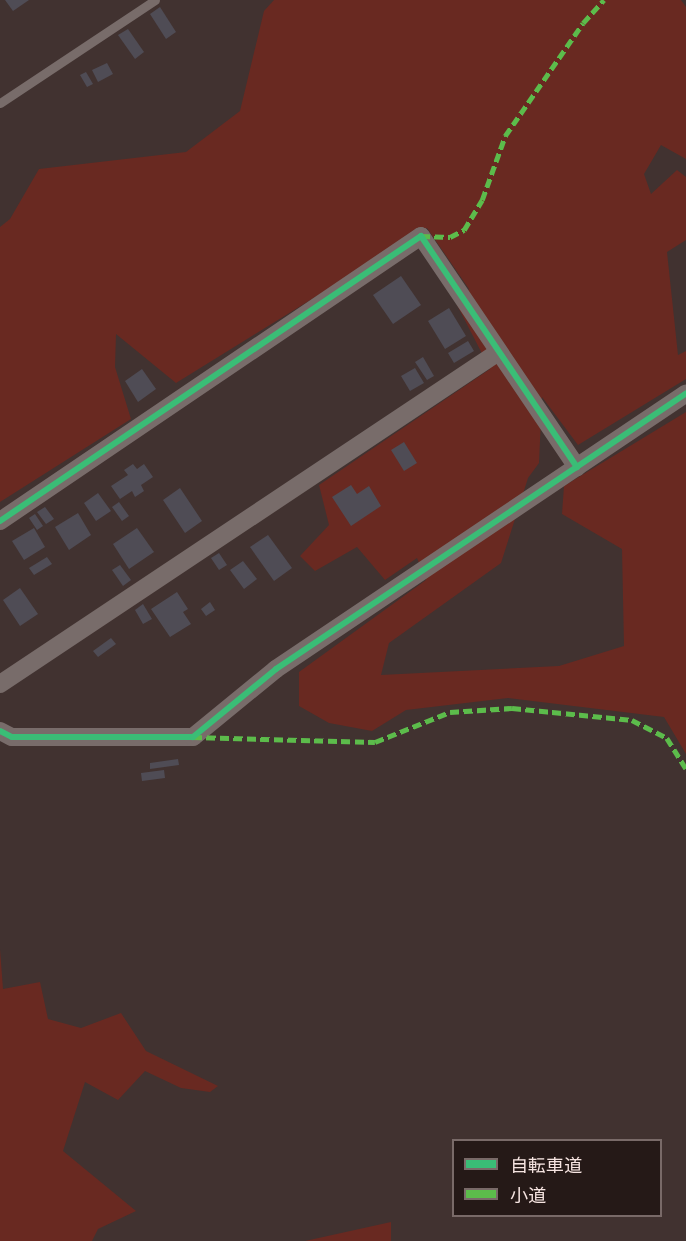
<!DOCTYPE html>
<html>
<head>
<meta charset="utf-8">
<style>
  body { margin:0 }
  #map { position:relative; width:686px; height:1241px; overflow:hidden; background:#413230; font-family:"IBM Plex Sans","Noto Sans JP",sans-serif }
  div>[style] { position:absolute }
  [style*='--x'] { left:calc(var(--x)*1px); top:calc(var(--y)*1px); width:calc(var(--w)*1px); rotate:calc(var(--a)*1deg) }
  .green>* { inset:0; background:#692921 }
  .building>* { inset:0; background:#4f4c55 }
  .lane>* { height:9px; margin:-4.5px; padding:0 4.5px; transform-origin:4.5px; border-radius:4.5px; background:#786c6a }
  .street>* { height:18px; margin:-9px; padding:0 9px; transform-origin:9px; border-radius:9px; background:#786c6a }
  .quiet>* { height:4.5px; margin-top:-2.25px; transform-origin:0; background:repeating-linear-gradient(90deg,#5cbc4b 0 9px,transparent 0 13.5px) }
  .cycleway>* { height:6px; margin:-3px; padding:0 3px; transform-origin:3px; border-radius:3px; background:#3abd76 }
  span { translate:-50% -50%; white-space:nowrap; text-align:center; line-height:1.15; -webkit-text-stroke:4.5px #251917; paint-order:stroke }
  .legend { position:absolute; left:452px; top:1139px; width:210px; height:78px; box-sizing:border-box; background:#251917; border:2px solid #796a68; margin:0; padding:8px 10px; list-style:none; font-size:18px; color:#f6e4e1 }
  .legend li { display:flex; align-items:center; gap:12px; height:30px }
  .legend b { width:30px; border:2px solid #796a68 }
</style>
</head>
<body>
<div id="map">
  <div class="green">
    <i style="clip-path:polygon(274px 0,681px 0,686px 7px,686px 159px,661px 145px,644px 174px,651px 194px,677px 170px,686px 177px,686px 240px,667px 252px,678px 355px,686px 351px,686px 379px,578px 445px,542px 397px,539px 463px,528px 478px,501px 563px,389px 643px,381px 675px,559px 666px,624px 646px,622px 549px,562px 514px,564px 486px,686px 412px,686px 754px,664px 717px,508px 698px,406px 710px,372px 731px,329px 723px,299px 706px,299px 672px,426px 580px,417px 558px,385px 580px,357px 547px,315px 571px,300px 556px,329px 525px,319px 485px,490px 369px,457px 305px,469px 289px,427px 228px,176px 383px,116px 334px,115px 367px,131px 419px,0 502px,0 227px,10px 219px,39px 169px,186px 152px,240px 111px,264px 11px)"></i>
    <i style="clip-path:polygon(0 949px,3px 989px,40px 982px,48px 1019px,81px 1028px,121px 1013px,146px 1051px,218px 1086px,210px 1092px,181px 1088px,145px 1071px,118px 1100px,85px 1082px,63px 1151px,136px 1211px,98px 1229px,92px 1241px,0 1241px)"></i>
    <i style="clip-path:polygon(391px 1222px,391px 1241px,305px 1241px)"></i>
  </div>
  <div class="building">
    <i style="clip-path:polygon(5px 0,29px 0,13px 11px)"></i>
    <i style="clip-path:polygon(160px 7px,176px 32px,166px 39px,150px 14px)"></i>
    <i style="clip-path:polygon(128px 29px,144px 52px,135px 59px,118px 35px)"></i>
    <i style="clip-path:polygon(107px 63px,113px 74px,98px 82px,92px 70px)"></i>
    <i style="clip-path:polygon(86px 72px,93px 84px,87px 87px,80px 75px)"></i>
    <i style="clip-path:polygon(401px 276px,421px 305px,393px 324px,373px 295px)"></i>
    <i style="clip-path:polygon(449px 308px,466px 336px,445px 349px,428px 321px)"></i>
    <i style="clip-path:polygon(468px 341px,474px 351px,454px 363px,448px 353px)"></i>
    <i style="clip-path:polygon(423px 357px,434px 376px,427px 380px,415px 362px)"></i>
    <i style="clip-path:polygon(415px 368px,424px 383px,410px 391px,401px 376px)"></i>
    <i style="clip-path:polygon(142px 369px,156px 389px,138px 402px,125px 381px)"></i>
    <i style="clip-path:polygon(404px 442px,417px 463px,404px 471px,391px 450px)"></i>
    <i style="clip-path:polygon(133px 464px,137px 469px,144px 464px,153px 477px,141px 485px,144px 491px,135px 497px,132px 491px,120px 499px,111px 486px,128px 475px,124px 470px)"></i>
    <i style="clip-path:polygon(351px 485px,357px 494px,369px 486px,381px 506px,351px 526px,332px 497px)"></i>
    <i style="clip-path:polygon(180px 488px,202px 521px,185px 533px,163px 500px)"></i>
    <i style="clip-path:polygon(98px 493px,111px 511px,96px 521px,84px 503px)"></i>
    <i style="clip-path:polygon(119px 502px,129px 516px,122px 521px,112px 507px)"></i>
    <i style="clip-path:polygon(45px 507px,54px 519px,46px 524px,37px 512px)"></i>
    <i style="clip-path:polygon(78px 513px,91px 535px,69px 550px,55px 527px)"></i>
    <i style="clip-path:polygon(35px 514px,43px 526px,37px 530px,29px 518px)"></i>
    <i style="clip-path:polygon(34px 528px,45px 547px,24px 560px,12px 541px)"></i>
    <i style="clip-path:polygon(137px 528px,154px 552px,129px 569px,113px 544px)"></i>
    <i style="clip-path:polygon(268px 535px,292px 568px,274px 581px,250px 547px)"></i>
    <i style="clip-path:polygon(219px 553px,227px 565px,219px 570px,211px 558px)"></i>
    <i style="clip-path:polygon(47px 557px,52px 564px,34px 575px,29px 568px)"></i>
    <i style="clip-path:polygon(243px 561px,257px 579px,244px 589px,230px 570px)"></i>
    <i style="clip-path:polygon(120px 565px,131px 580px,123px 586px,112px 570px)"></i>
    <i style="clip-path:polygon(20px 588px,38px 614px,20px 626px,3px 600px)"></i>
    <i style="clip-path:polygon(177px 592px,188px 609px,183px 612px,191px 624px,170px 637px,151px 609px)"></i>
    <i style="clip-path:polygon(210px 602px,215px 610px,206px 616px,201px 609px)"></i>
    <i style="clip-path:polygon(143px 604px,152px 619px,143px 624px,135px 610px)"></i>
    <i style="clip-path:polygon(111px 638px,116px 644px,98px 657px,93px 651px)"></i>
    <i style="clip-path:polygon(178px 759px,179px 765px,150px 769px,150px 763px)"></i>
    <i style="clip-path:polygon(164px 770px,165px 778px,142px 781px,141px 773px)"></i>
  </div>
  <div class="lane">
    <i style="--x:0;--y:103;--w:186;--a:-33.6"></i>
  </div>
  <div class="street">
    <i style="--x:0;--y:521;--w:508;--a:-34.1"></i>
    <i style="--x:421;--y:236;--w:279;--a:56"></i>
    <i style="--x:0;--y:684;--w:597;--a:-33.66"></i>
    <i style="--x:0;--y:731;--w:13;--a:27"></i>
    <i style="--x:12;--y:737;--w:181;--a:0"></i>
    <i style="--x:193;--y:737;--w:107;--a:-39.3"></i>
    <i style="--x:276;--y:669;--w:494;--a:-33.9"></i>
  </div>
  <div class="quiet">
    <i style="--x:421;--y:236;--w:29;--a:2"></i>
    <i style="--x:450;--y:237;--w:16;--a:-27"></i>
    <i style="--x:464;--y:230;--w:35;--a:-59"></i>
    <i style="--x:482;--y:200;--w:68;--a:-70.2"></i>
    <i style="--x:505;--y:136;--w:137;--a:-55.4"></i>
    <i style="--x:583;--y:23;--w:31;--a:-48"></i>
    <i style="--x:193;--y:737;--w:182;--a:1.6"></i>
    <i style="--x:375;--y:742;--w:81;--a:-21.8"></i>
    <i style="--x:450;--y:712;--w:62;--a:-3.7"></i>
    <i style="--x:512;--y:708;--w:121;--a:5.7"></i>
    <i style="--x:632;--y:720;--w:39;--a:27"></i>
    <i style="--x:667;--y:738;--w:36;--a:58"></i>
  </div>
  <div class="cycleway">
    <i style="--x:0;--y:521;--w:508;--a:-34.1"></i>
    <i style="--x:421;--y:236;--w:279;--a:56"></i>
    <i style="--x:0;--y:731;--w:13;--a:27"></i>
    <i style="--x:12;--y:737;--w:181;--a:0"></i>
    <i style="--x:193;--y:737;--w:107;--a:-39.3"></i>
    <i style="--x:276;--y:669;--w:494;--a:-33.9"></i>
  </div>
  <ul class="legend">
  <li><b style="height:8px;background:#3abd76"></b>自転車道</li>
  <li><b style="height:8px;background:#5cbc4b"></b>小道</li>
  </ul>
</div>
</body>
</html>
